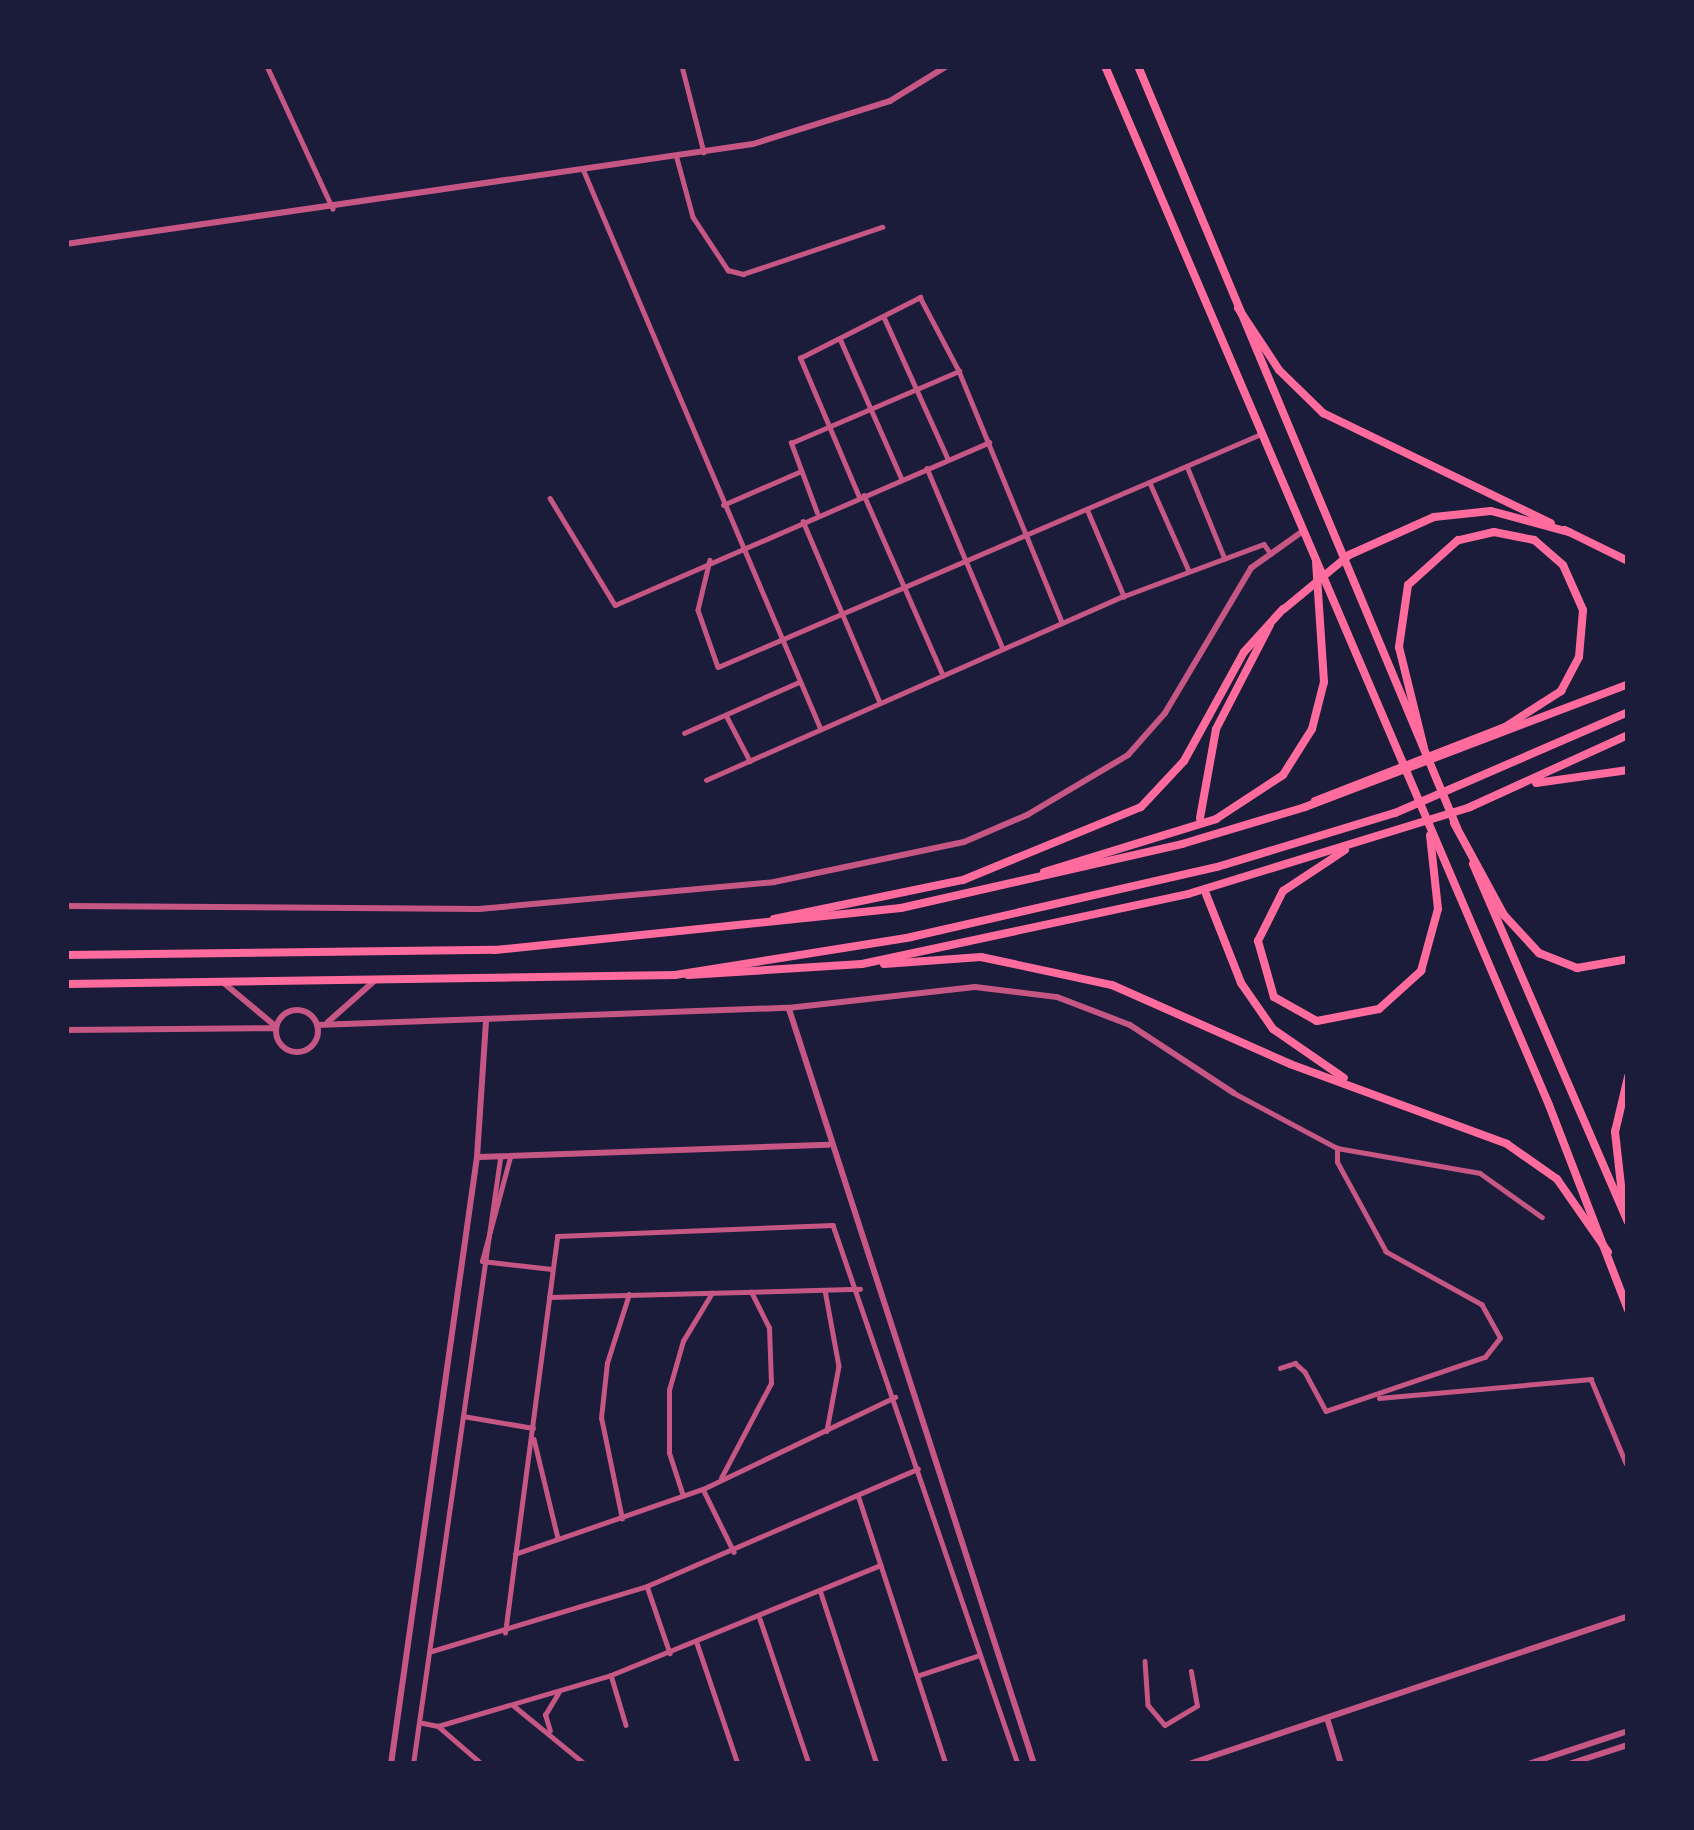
<!DOCTYPE html>
<html>
<head>
<meta charset="utf-8">
<style>
  body { margin:0 }
  #map { position:relative; width:1694px; height:1830px; overflow:hidden; background:#1b1b3a; font-family:"Public Sans",sans-serif }
  div>[style] { position:absolute }
  [style*='--x'] { left:calc(var(--x)*1px); top:calc(var(--y)*1px); width:calc(var(--w)*1px); rotate:calc(var(--a)*1deg) }
  .minor>* { height:4.5px; margin:-2.25px; padding:0 2.25px; transform-origin:2.25px; border-radius:2.25px; background:#c65784 }
  .tertiary>* { height:6px; margin:-3px; padding:0 3px; transform-origin:3px; border-radius:3px; background:#c65784 }
  .tertiary>.ring { margin:-3px; padding:0; box-sizing:content-box; background:none; border:6px solid #c65784; border-radius:50% }
  .trunk>* { height:8px; margin:-4px; padding:0 4px; transform-origin:4px; border-radius:4px; background:#ff6b9d }
  .motorway>* { height:8px; margin:-4px; padding:0 4px; transform-origin:4px; border-radius:4px; background:#ff6b9d }
  span { translate:-50% -50%; white-space:nowrap; text-align:center; line-height:1.15; -webkit-text-stroke:9px #1b1b3a; paint-order:stroke }
  .frame { position:absolute; inset:0; border:69px solid #1b1b3a; pointer-events:none }
</style>
</head>
<body>
<div id="map">
  <div class="minor">
    <i style="--x:267;--y:66;--w:157;--a:65.2"></i>
    <i style="--x:682;--y:66;--w:89;--a:75.7"></i>
    <i style="--x:677;--y:158;--w:61;--a:74.8"></i>
    <i style="--x:693;--y:217;--w:64;--a:56.6"></i>
    <i style="--x:728;--y:270;--w:16;--a:15"></i>
    <i style="--x:743;--y:274;--w:147;--a:-18.7"></i>
    <i style="--x:583;--y:169;--w:606;--a:66.99"></i>
    <i style="--x:884;--y:317;--w:156;--a:65.7"></i>
    <i style="--x:841;--y:341;--w:151;--a:66.2"></i>
    <i style="--x:1187;--y:466;--w:100;--a:67.8"></i>
    <i style="--x:927;--y:468;--w:196;--a:67.2"></i>
    <i style="--x:1150;--y:483;--w:96;--a:66.1"></i>
    <i style="--x:864;--y:495;--w:197;--a:66.3"></i>
    <i style="--x:859;--y:497;--w:151;--a:-113"></i>
    <i style="--x:800;--y:358;--w:135;--a:-26.9"></i>
    <i style="--x:920;--y:297;--w:84;--a:62.2"></i>
    <i style="--x:959;--y:371;--w:271;--a:67.7"></i>
    <i style="--x:550;--y:498;--w:125;--a:58.7"></i>
    <i style="--x:615;--y:605;--w:408;--a:-23.5"></i>
    <i style="--x:723;--y:505;--w:83;--a:-23.5"></i>
    <i style="--x:1087;--y:509;--w:95;--a:67"></i>
    <i style="--x:817;--y:513;--w:75;--a:-110.4"></i>
    <i style="--x:791;--y:443;--w:183;--a:-23.2"></i>
    <i style="--x:803;--y:521;--w:197;--a:67"></i>
    <i style="--x:710;--y:560;--w:51;--a:103.5"></i>
    <i style="--x:698;--y:610;--w:60;--a:70.7"></i>
    <i style="--x:718;--y:667;--w:591;--a:-23.22"></i>
    <i style="--x:726;--y:715;--w:52;--a:62.4"></i>
    <i style="--x:684;--y:733;--w:126;--a:-23.9"></i>
    <i style="--x:706;--y:780;--w:457;--a:-23.8"></i>
    <i style="--x:1124;--y:596;--w:149;--a:-20.4"></i>
    <i style="--x:1264;--y:544;--w:12;--a:55"></i>
    <i style="--x:1234;--y:1093;--w:117;--a:28.1"></i>
    <i style="--x:1337;--y:1148;--w:145;--a:9.9"></i>
    <i style="--x:1480;--y:1173;--w:76;--a:35.4"></i>
    <i style="--x:482;--y:1261;--w:108;--a:-74.9"></i>
    <i style="--x:482;--y:1261;--w:70;--a:6.5"></i>
    <i style="--x:825;--y:1290;--w:77;--a:79.6"></i>
    <i style="--x:839;--y:1366;--w:66;--a:100.5"></i>
    <i style="--x:549;--y:1297;--w:311;--a:-1.5"></i>
    <i style="--x:1280;--y:1368;--w:16;--a:-18"></i>
    <i style="--x:1295;--y:1363;--w:13;--a:42"></i>
    <i style="--x:1305;--y:1372;--w:44;--a:61.7"></i>
    <i style="--x:1326;--y:1411;--w:168;--a:-18.8"></i>
    <i style="--x:1485;--y:1357;--w:24;--a:-52"></i>
    <i style="--x:1500;--y:1338;--w:38;--a:-119"></i>
    <i style="--x:1482;--y:1305;--w:110;--a:-151.1"></i>
    <i style="--x:1386;--y:1252;--w:102;--a:-118.6"></i>
    <i style="--x:1337;--y:1162;--w:14;--a:-90"></i>
    <i style="--x:1379;--y:1398;--w:213;--a:-5.1"></i>
    <i style="--x:1591;--y:1379;--w:91;--a:67.4"></i>
    <i style="--x:463;--y:1416;--w:71;--a:9.7"></i>
    <i style="--x:534;--y:1439;--w:102;--a:76.4"></i>
    <i style="--x:721;--y:1478;--w:107;--a:-62.2"></i>
    <i style="--x:771;--y:1383;--w:55;--a:-92.1"></i>
    <i style="--x:769;--y:1328;--w:40;--a:-116.6"></i>
    <i style="--x:703;--y:1489;--w:70;--a:63.8"></i>
    <i style="--x:683;--y:1496;--w:45;--a:-108"></i>
    <i style="--x:669;--y:1453;--w:63;--a:-90"></i>
    <i style="--x:669;--y:1390;--w:51;--a:-74.1"></i>
    <i style="--x:683;--y:1341;--w:56;--a:-58.9"></i>
    <i style="--x:859;--y:1498;--w:280;--a:71.9"></i>
    <i style="--x:622;--y:1519;--w:103;--a:-101.7"></i>
    <i style="--x:601;--y:1418;--w:55;--a:-83.8"></i>
    <i style="--x:607;--y:1363;--w:72;--a:-72.3"></i>
    <i style="--x:515;--y:1554;--w:199;--a:-19.1"></i>
    <i style="--x:703;--y:1489;--w:213;--a:-25.6"></i>
    <i style="--x:647;--y:1586;--w:71;--a:71.1"></i>
    <i style="--x:821;--y:1593;--w:180;--a:71.9"></i>
    <i style="--x:760;--y:1619;--w:153;--a:71.3"></i>
    <i style="--x:505;--y:1633;--w:400;--a:-82.5"></i>
    <i style="--x:557;--y:1236;--w:276;--a:-2.3"></i>
    <i style="--x:833;--y:1225;--w:570;--a:71.06"></i>
    <i style="--x:697;--y:1643;--w:128;--a:71.3"></i>
    <i style="--x:432;--y:1651;--w:225;--a:-16.8"></i>
    <i style="--x:647;--y:1586;--w:295;--a:-23.4"></i>
    <i style="--x:1145;--y:1661;--w:44;--a:86.1"></i>
    <i style="--x:1148;--y:1705;--w:26;--a:50"></i>
    <i style="--x:1165;--y:1725;--w:37;--a:-31"></i>
    <i style="--x:1197;--y:1706;--w:35;--a:-100"></i>
    <i style="--x:611;--y:1675;--w:52;--a:73.3"></i>
    <i style="--x:917;--y:1676;--w:66;--a:-18.4"></i>
    <i style="--x:513;--y:1705;--w:93;--a:39.3"></i>
    <i style="--x:423;--y:1723;--w:15;--a:11"></i>
    <i style="--x:438;--y:1726;--w:180;--a:-16.4"></i>
    <i style="--x:611;--y:1675;--w:291;--a:-22.2"></i>
    <i style="--x:438;--y:1726;--w:58;--a:40.8"></i>
    <i style="--x:550;--y:1731;--w:17;--a:-107"></i>
    <i style="--x:545;--y:1715;--w:26;--a:-59"></i>
    <i style="--x:413;--y:1764;--w:611;--a:-81.82"></i>
  </div>
  <div class="tertiary">
    <i style="--x:66;--y:244;--w:694;--a:-8.28"></i>
    <i style="--x:753;--y:144;--w:144;--a:-17.4"></i>
    <i style="--x:890;--y:101;--w:67;--a:-31.6"></i>
    <i style="--x:66;--y:906;--w:413;--a:0.4"></i>
    <i style="--x:479;--y:909;--w:296;--a:-5.2"></i>
    <i style="--x:774;--y:882;--w:194;--a:-11.9"></i>
    <i style="--x:964;--y:842;--w:69;--a:-23.2"></i>
    <i style="--x:1027;--y:815;--w:117;--a:-30.7"></i>
    <i style="--x:1128;--y:755;--w:56;--a:-48.6"></i>
    <i style="--x:1165;--y:713;--w:169;--a:-59.3"></i>
    <i style="--x:1251;--y:568;--w:64;--a:-35.4"></i>
    <i style="--x:225;--y:984;--w:64;--a:39.9"></i>
    <i style="--x:789;--y:1009;--w:794;--a:72.02"></i>
    <i class="ring" style="left:276px;top:1010px;width:36px;height:36px"></i>
    <i style="--x:328;--y:1022;--w:60;--a:-41.6"></i>
    <i style="--x:317;--y:1025;--w:471;--a:-2.1"></i>
    <i style="--x:788;--y:1008;--w:188;--a:-6.4"></i>
    <i style="--x:975;--y:987;--w:83;--a:7"></i>
    <i style="--x:1057;--y:997;--w:78;--a:21"></i>
    <i style="--x:1130;--y:1025;--w:124;--a:33.2"></i>
    <i style="--x:66;--y:1030;--w:210;--a:-0.5"></i>
    <i style="--x:478;--y:1157;--w:350;--a:-2"></i>
    <i style="--x:1327;--y:1718;--w:48;--a:73.1"></i>
    <i style="--x:391;--y:1764;--w:613;--a:-81.94"></i>
    <i style="--x:477;--y:1157;--w:136;--a:-86.2"></i>
    <i style="--x:1189;--y:1764;--w:463;--a:-18.6"></i>
    <i style="--x:1528;--y:1764;--w:105;--a:-18.3"></i>
    <i style="--x:1569;--y:1764;--w:62;--a:-17.9"></i>
  </div>
  <div class="trunk">
    <i style="--x:1105;--y:66;--w:1130;--a:66.86"></i>
    <i style="--x:1549;--y:1105;--w:220;--a:68.9"></i>
    <i style="--x:1138;--y:66;--w:826;--a:67.28"></i>
    <i style="--x:1473;--y:864;--w:390;--a:66.6"></i>
  </div>
  <div class="motorway">
    <i style="--x:1238;--y:308;--w:74;--a:56.5"></i>
    <i style="--x:1279;--y:370;--w:62;--a:44.3"></i>
    <i style="--x:1323;--y:413;--w:253;--a:25.8"></i>
    <i style="--x:1565;--y:530;--w:70;--a:26.2"></i>
    <i style="--x:1284;--y:609;--w:85;--a:-39.7"></i>
    <i style="--x:1349;--y:555;--w:93;--a:-24.1"></i>
    <i style="--x:1434;--y:517;--w:57;--a:-6"></i>
    <i style="--x:1491;--y:511;--w:81;--a:15.1"></i>
    <i style="--x:1536;--y:783;--w:93;--a:-8"></i>
    <i style="--x:1315;--y:801;--w:204;--a:-21.3"></i>
    <i style="--x:1505;--y:727;--w:67;--a:-32.7"></i>
    <i style="--x:1561;--y:691;--w:38;--a:-62"></i>
    <i style="--x:1579;--y:657;--w:47;--a:-85.1"></i>
    <i style="--x:1583;--y:610;--w:49;--a:-114"></i>
    <i style="--x:1563;--y:565;--w:38;--a:-139"></i>
    <i style="--x:1534;--y:540;--w:41;--a:-168.7"></i>
    <i style="--x:1494;--y:532;--w:37;--a:167"></i>
    <i style="--x:1458;--y:540;--w:67;--a:138"></i>
    <i style="--x:1408;--y:585;--w:63;--a:98.3"></i>
    <i style="--x:1399;--y:647;--w:104;--a:76.1"></i>
    <i style="--x:1200;--y:818;--w:90;--a:-79.8"></i>
    <i style="--x:1216;--y:729;--w:117;--a:-62.6"></i>
    <i style="--x:1454;--y:823;--w:105;--a:61.5"></i>
    <i style="--x:1504;--y:915;--w:52;--a:47.4"></i>
    <i style="--x:1539;--y:953;--w:41;--a:21.5"></i>
    <i style="--x:1577;--y:968;--w:52;--a:-10"></i>
    <i style="--x:1345;--y:850;--w:74;--a:146.5"></i>
    <i style="--x:1283;--y:891;--w:56;--a:116.6"></i>
    <i style="--x:1258;--y:941;--w:58;--a:74.1"></i>
    <i style="--x:1274;--y:997;--w:49;--a:29.2"></i>
    <i style="--x:1317;--y:1021;--w:63;--a:-11"></i>
    <i style="--x:1379;--y:1009;--w:57;--a:-42.1"></i>
    <i style="--x:1421;--y:971;--w:64;--a:-74.7"></i>
    <i style="--x:1438;--y:909;--w:74;--a:-96.2"></i>
    <i style="--x:1044;--y:872;--w:180;--a:-17.1"></i>
    <i style="--x:1216;--y:819;--w:80;--a:-33.3"></i>
    <i style="--x:1283;--y:775;--w:54;--a:-57.8"></i>
    <i style="--x:1312;--y:729;--w:49;--a:-75.7"></i>
    <i style="--x:1324;--y:682;--w:120;--a:-93.8"></i>
    <i style="--x:1206;--y:894;--w:96;--a:68.5"></i>
    <i style="--x:1241;--y:983;--w:56;--a:55.2"></i>
    <i style="--x:1273;--y:1029;--w:86;--a:34.6"></i>
    <i style="--x:774;--y:919;--w:193;--a:-11.7"></i>
    <i style="--x:963;--y:880;--w:192;--a:-22.3"></i>
    <i style="--x:1141;--y:807;--w:63;--a:-46.9"></i>
    <i style="--x:1184;--y:761;--w:124;--a:-61.2"></i>
    <i style="--x:1244;--y:652;--w:58;--a:-47.8"></i>
    <i style="--x:66;--y:955;--w:429;--a:-0.7"></i>
    <i style="--x:495;--y:950;--w:408;--a:-5.9"></i>
    <i style="--x:901;--y:908;--w:288;--a:-12.8"></i>
    <i style="--x:1182;--y:844;--w:128;--a:-16.7"></i>
    <i style="--x:1305;--y:807;--w:346;--a:-20.8"></i>
    <i style="--x:884;--y:964;--w:97;--a:-4.1"></i>
    <i style="--x:981;--y:957;--w:134;--a:12.1"></i>
    <i style="--x:1112;--y:985;--w:195;--a:23.9"></i>
    <i style="--x:1290;--y:1064;--w:231;--a:20.2"></i>
    <i style="--x:1507;--y:1144;--w:61;--a:35"></i>
    <i style="--x:1557;--y:1179;--w:89;--a:55.1"></i>
    <i style="--x:688;--y:975;--w:174;--a:-3.6"></i>
    <i style="--x:862;--y:964;--w:333;--a:-12.1"></i>
    <i style="--x:1188;--y:894;--w:295;--a:-17.1"></i>
    <i style="--x:1470;--y:807;--w:174;--a:-24.5"></i>
    <i style="--x:66;--y:984;--w:609;--a:-0.85"></i>
    <i style="--x:675;--y:975;--w:239;--a:-9.1"></i>
    <i style="--x:911;--y:937;--w:314;--a:-12.9"></i>
    <i style="--x:1217;--y:867;--w:186;--a:-16.9"></i>
    <i style="--x:1395;--y:813;--w:254;--a:-23.4"></i>
    <i style="--x:1624;--y:1212;--w:81;--a:-96.4"></i>
    <i style="--x:1615;--y:1132;--w:57;--a:-76.7"></i>
  </div>
  <div class="frame"></div>
</div>
</body>
</html>
